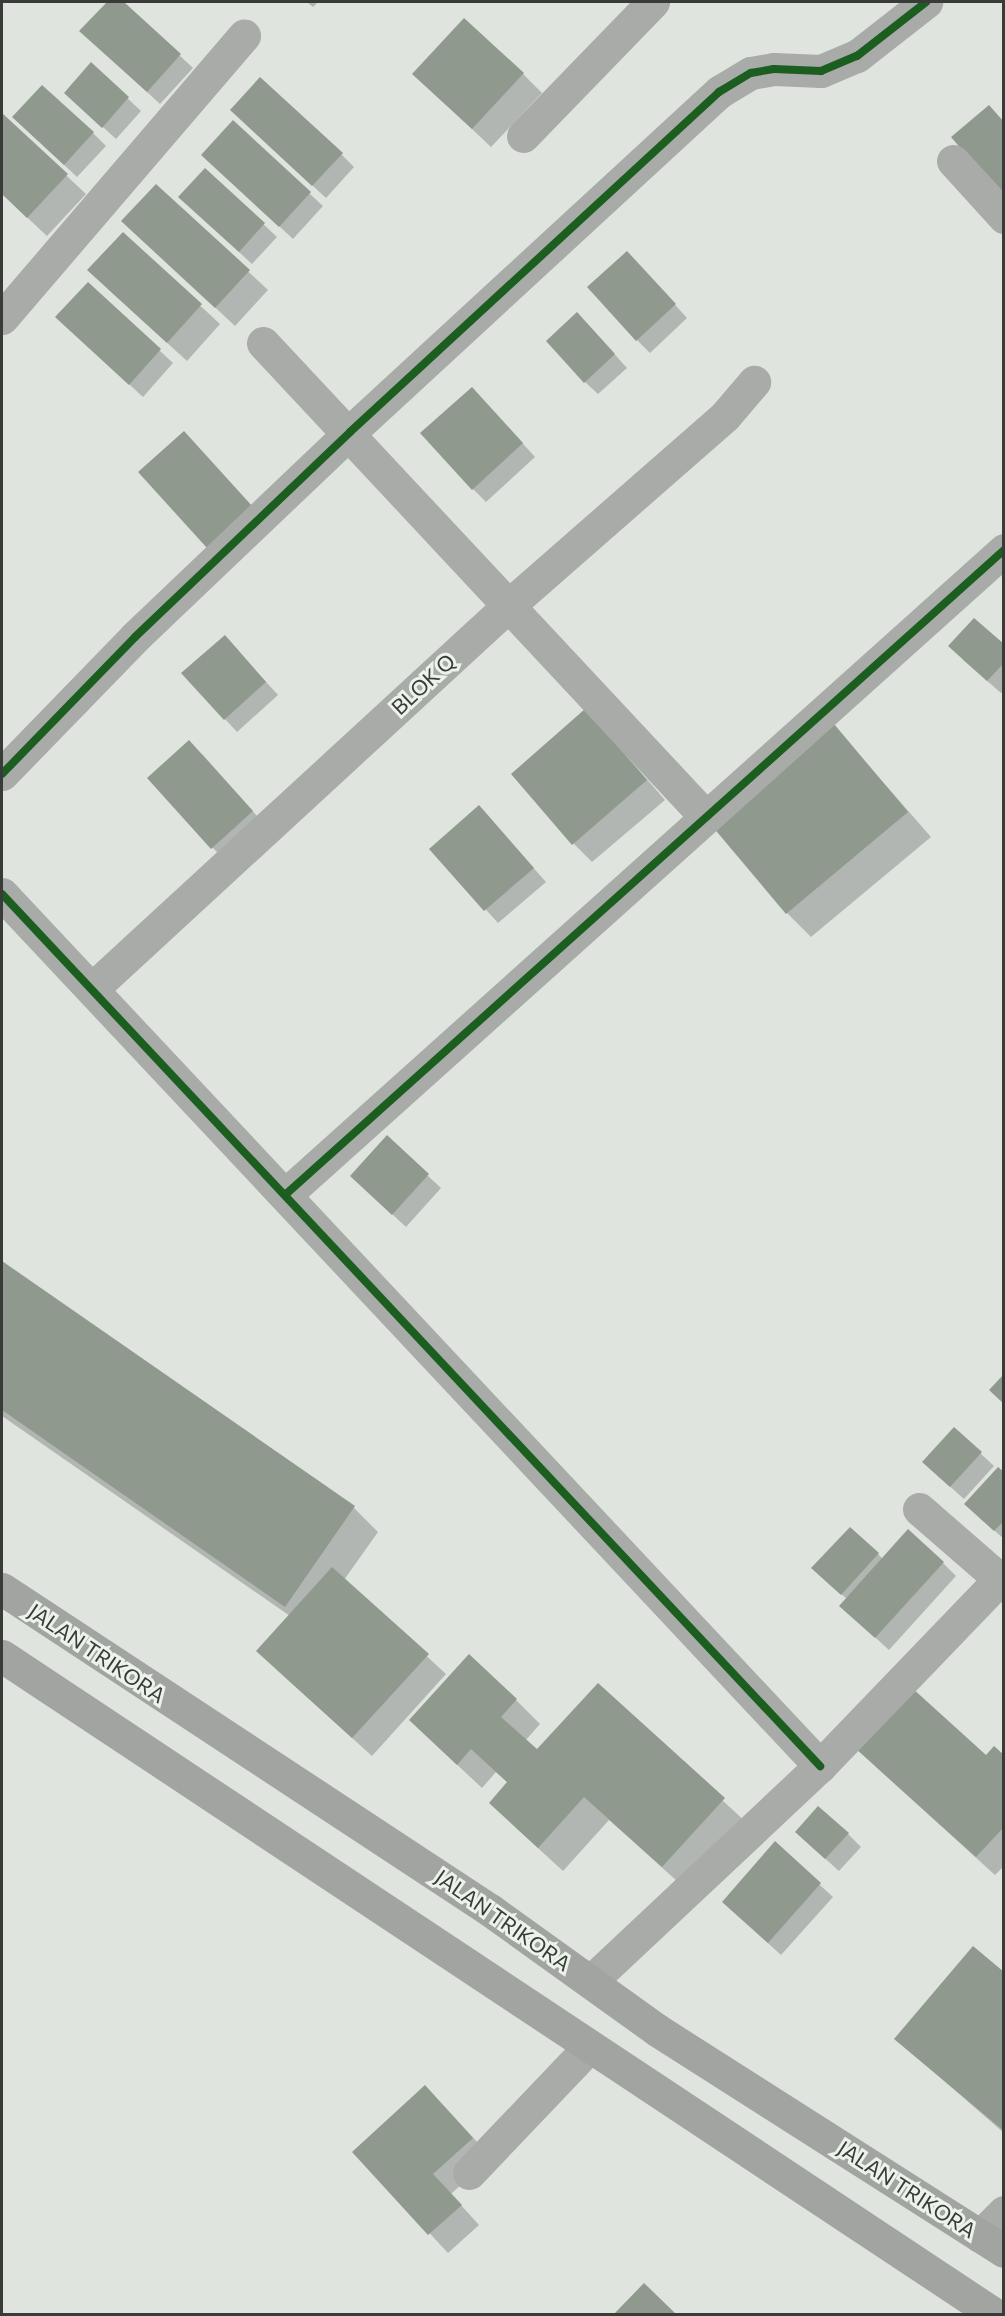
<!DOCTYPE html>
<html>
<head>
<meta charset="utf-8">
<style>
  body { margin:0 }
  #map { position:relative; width:1005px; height:2316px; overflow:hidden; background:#dfe4df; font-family:Commissioner,sans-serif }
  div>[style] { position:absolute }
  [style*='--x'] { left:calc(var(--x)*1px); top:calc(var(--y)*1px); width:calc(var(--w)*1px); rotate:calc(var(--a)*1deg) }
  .shadow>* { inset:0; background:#0003 }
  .building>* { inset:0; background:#8f998e }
  .minor>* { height:33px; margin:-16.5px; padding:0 16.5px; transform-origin:16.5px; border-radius:16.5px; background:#a8aba8 }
  .major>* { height:33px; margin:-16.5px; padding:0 16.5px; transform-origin:16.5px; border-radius:16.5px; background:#a1a4a1 }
  .cycleway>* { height:8px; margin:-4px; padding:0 4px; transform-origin:4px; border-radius:4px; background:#1b5e20 }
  span { translate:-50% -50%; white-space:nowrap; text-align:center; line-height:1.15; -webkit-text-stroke:6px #ebf3ea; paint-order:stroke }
  .street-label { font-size:21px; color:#383b37 }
  .frame { position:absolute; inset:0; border:3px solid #383b37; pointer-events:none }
</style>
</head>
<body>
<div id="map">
  <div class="shadow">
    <i style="clip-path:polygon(109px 2px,122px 2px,193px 68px,160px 104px,81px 31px)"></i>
    <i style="clip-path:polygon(307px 2px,318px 2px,313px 7px)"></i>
    <i style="clip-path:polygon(91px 64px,141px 111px,116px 139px,79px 105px)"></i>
    <i style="clip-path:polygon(414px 74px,523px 74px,542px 93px,491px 147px)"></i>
    <i style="clip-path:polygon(2px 115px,86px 194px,47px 236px,2px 194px)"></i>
    <i style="clip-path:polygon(233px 123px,323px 206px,293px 239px,216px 167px)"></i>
    <i style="clip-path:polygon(245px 123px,341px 154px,354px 167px,326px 198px)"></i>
    <i style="clip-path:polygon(27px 130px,93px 133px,106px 146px,77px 177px)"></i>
    <i style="clip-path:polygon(205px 170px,277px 237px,252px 264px,193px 210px)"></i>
    <i style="clip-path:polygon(156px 186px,268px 290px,235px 326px,123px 221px)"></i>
    <i style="clip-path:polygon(123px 234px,220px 324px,187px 361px,108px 289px)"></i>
    <i style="clip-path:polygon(640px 266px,687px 318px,650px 353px,637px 340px)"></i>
    <i style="clip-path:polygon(88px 284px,173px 363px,143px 397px,70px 330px)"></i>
    <i style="clip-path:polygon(590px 327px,627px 368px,598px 394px,585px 382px)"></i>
    <i style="clip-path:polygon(485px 402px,535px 457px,486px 502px,473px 489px)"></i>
    <i style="clip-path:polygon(1004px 646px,1004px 690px,1001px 693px,962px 659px)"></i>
    <i style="clip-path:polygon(237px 650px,278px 695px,237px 732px,225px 719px)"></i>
    <i style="clip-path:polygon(834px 726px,931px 837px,811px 937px,787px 913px)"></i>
    <i style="clip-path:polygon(604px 730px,665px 800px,592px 862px,574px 844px)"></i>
    <i style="clip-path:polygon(202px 754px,265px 825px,225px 861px,149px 778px)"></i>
    <i style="clip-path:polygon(479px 807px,546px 882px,498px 923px,431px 849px)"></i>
    <i style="clip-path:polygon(387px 1138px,441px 1188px,406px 1227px,365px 1189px)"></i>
    <i style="clip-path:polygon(2px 1263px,354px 1508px,378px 1532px,344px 1580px,446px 1674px,372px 1756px,277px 1670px,290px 1616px,2px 1416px)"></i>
    <i style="clip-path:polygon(954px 1429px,994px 1466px,964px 1499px,937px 1475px)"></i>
    <i style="clip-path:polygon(1004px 1474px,1004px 1539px,979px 1517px)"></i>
    <i style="clip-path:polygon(878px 1554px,883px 1559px,943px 1563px,956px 1576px,889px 1650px,854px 1618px,847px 1599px,826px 1581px)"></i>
    <i style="clip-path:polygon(598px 1685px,748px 1824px,687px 1890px,609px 1820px,563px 1871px,515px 1827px,508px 1783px,496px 1772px,482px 1788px,435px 1744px,516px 1700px,540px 1724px,525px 1741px,537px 1752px)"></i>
    <i style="clip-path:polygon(1004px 1757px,1004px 1866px,995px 1875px,876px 1767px)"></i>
    <i style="clip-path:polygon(848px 1834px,861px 1847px,839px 1871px,810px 1845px)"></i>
    <i style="clip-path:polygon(775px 1844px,833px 1897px,781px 1955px,736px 1914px)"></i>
    <i style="clip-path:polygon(1004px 1974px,1004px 2133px,896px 2039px)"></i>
    <i style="clip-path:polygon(444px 2106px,491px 2157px,451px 2194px,479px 2225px,448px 2253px,354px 2152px)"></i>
    <i style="clip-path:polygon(644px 2285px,674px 2314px,616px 2314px)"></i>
  </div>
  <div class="building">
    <i style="clip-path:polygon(107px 2px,124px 2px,181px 54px,147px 92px,79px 31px)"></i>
    <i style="clip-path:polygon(464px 18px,524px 73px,472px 129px,412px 74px)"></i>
    <i style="clip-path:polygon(91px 62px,129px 97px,102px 128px,64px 93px)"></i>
    <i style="clip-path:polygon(260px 77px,343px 153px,312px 186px,230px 110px)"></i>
    <i style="clip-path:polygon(42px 85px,94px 132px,64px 165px,12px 117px)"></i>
    <i style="clip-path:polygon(989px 105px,1004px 122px,1004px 199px,951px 137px)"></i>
    <i style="clip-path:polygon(2px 113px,68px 174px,27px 218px,2px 194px)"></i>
    <i style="clip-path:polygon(233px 120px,311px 192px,279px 227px,201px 155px)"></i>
    <i style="clip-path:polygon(205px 168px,265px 223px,239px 252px,178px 197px)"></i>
    <i style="clip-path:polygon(156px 184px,250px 270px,215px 308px,121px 221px)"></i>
    <i style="clip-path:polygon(123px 232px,202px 304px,167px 343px,87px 270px)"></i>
    <i style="clip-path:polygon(627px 251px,676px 304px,636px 341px,587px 287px)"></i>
    <i style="clip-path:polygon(88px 282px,161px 349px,129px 385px,55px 317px)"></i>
    <i style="clip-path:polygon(577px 312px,615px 354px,584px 383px,546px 341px)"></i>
    <i style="clip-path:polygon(472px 387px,523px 443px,472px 490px,420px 433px)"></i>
    <i style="clip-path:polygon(184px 431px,253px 507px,207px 548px,138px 472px)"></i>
    <i style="clip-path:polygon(974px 618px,1004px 644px,1004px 663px,987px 681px,948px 646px)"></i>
    <i style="clip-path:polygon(225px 635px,266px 682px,224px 720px,181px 673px)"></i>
    <i style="clip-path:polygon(585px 709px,647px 780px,572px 845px,511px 774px)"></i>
    <i style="clip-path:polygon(834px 724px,908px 812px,786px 914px,712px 826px)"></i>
    <i style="clip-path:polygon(189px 740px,253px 811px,211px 849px,147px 778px)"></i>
    <i style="clip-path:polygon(479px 805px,534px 868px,484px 911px,429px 849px)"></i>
    <i style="clip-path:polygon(387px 1135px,429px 1174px,392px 1215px,350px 1176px)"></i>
    <i style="clip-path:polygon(2px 1261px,355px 1506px,285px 1607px,2px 1410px)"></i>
    <i style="clip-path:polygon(1004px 1374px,1004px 1404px,989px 1390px)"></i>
    <i style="clip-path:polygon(954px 1427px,982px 1452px,950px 1487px,922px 1462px)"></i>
    <i style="clip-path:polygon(998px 1467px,1004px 1472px,1004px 1521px,994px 1531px,964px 1504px)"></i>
    <i style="clip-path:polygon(850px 1527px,879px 1553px,841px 1595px,811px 1568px)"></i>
    <i style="clip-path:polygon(908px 1529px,944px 1562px,875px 1638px,839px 1606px)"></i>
    <i style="clip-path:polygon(332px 1567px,429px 1654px,352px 1738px,256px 1651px)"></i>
    <i style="clip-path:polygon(469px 1654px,517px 1699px,501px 1717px,537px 1749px,598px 1683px,725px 1798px,662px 1867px,584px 1797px,538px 1848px,489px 1803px,507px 1782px,471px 1749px,457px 1765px,409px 1720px)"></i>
    <i style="clip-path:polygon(911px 1687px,986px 1755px,994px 1746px,1004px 1755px,1004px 1827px,976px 1857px,855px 1748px)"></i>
    <i style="clip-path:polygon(818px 1806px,849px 1833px,825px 1859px,795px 1832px)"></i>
    <i style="clip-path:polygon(775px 1841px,821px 1883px,768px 1943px,722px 1902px)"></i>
    <i style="clip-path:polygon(973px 1946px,1004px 1972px,1004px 2131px,894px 2039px)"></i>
    <i style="clip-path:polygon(425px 2085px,473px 2138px,433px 2174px,462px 2205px,428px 2235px,352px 2152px)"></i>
    <i style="clip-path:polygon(644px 2283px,676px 2314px,614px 2314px)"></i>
  </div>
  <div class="minor">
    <i style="--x:523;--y:136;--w:187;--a:-45.9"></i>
    <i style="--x:953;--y:161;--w:76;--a:47.7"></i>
    <i style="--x:2;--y:318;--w:372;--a:-49.4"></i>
    <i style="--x:263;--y:343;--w:649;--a:46.94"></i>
    <i style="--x:2;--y:774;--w:191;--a:-45.8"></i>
    <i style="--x:135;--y:637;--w:297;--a:-43.6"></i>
    <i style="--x:350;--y:432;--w:502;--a:-42.66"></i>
    <i style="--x:719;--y:92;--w:37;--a:-31"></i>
    <i style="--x:751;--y:73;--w:23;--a:-10"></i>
    <i style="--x:774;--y:69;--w:47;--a:2.4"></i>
    <i style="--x:821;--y:71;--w:39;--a:-23"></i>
    <i style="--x:857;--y:56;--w:88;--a:-38"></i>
    <i style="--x:2;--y:894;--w:1196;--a:46.83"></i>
    <i style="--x:93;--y:988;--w:564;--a:-42.63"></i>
    <i style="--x:508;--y:606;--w:288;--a:-41.2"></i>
    <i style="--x:725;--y:416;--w:45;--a:-49.5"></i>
    <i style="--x:285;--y:1195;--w:966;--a:-41.89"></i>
    <i style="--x:919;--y:1509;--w:113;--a:41"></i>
    <i style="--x:591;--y:1981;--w:314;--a:-43.2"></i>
    <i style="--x:820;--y:1766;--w:265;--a:-46.1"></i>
    <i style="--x:469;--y:2173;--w:175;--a:-46.4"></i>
    <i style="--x:980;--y:2236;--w:34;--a:-45"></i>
  </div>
  <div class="major">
    <i style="--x:2;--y:1589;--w:584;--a:33.34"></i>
    <i style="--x:490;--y:1910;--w:206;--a:35.7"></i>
    <i style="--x:657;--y:2030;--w:411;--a:32.5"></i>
    <i style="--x:2;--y:1656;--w:1190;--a:33.56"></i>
  </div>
  <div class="cycleway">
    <i style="--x:2;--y:774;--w:191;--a:-45.8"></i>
    <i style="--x:135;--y:637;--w:297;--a:-43.6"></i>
    <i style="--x:350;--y:432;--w:502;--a:-42.66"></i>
    <i style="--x:719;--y:92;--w:37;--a:-31"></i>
    <i style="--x:751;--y:73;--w:23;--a:-10"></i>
    <i style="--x:774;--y:69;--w:47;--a:2.4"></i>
    <i style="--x:821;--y:71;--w:39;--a:-23"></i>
    <i style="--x:857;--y:56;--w:88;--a:-38"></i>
    <i style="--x:2;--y:894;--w:1196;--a:46.83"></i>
    <i style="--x:285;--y:1195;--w:966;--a:-41.89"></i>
  </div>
  <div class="street-label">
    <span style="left:423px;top:684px;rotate:-43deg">BLOK Q</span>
    <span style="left:97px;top:1653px;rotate:34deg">JALAN TRIKORA</span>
    <span style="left:503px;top:1920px;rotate:35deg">JALAN TRIKORA</span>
    <span style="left:907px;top:2189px;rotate:33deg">JALAN TRIKORA</span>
  </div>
  <div class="frame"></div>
</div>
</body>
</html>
